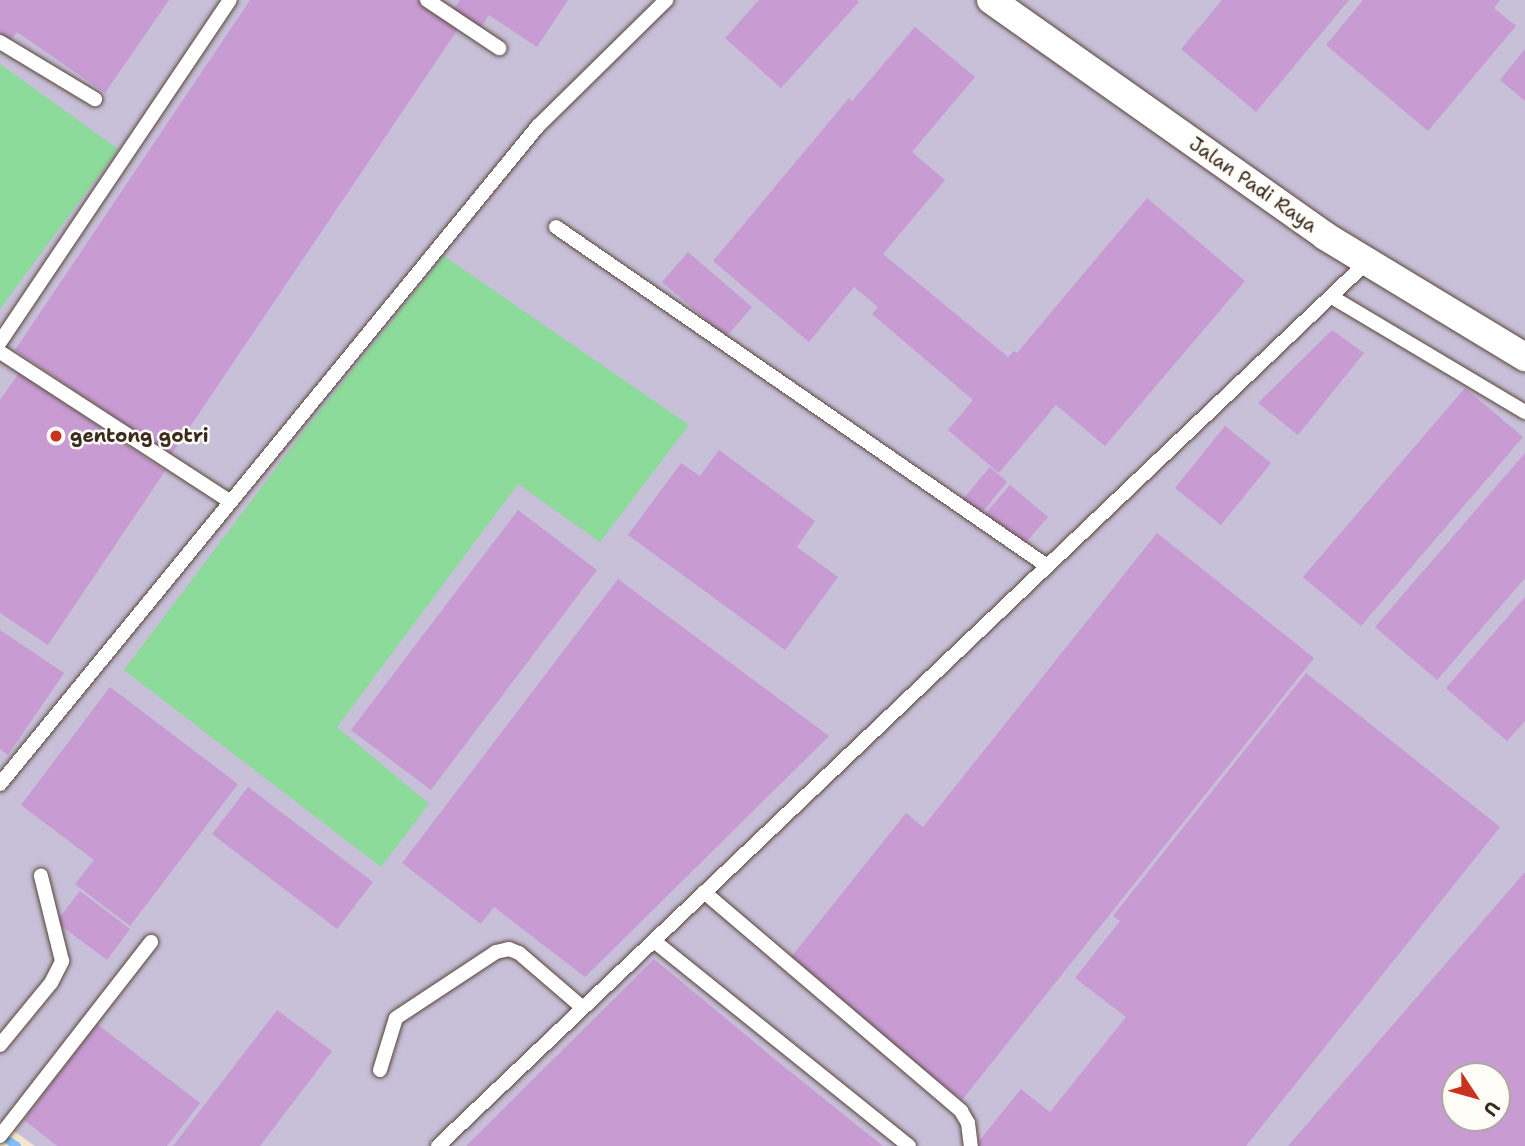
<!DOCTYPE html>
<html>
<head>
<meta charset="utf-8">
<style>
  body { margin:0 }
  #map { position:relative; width:1525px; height:1146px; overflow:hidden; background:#f4e6cd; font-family:"Shantell Sans",sans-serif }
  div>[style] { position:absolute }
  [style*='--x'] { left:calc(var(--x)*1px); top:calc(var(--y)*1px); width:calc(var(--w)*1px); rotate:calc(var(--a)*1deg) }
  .industrial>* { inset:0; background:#c8bfd8 }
  .green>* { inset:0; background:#8cdb9b }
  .stream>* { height:8px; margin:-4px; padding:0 4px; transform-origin:4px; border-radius:4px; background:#82bdf4 }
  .building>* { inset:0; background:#c89cd3 }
  .roads { filter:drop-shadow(0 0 2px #574638) drop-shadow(0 0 2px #574638) }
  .service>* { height:14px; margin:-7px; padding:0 7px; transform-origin:7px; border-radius:7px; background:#fff }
  .minor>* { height:28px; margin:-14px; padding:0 14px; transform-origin:14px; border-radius:14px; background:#fff }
  .dots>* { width:19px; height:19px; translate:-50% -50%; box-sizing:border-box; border:4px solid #fdfcf7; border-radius:50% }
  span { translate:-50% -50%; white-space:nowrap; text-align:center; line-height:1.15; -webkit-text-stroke:5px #fdfcf7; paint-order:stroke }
  .street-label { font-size:19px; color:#3b2a1e }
  .poi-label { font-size:19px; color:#3b2a1e; font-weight:700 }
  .left { translate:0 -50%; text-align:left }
  .north { position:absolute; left:1441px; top:1062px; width:70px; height:70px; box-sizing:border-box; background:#fdfcf7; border:2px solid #afa8a0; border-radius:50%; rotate:126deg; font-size:19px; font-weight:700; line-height:28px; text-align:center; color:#3b2a1e }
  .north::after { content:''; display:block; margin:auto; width:24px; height:32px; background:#c8321e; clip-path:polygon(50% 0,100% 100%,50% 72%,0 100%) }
</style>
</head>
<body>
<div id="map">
  <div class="industrial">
    <i style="clip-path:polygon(evenodd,0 0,1525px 0,1525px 1146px,35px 1146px,0 1121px,0 0,1455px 1076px,1497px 1076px,1497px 1118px,1455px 1118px,1455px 1076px)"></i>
  </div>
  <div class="green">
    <i style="clip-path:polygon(0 64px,118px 149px,0 309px)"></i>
    <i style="clip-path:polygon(444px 256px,689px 425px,600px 542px,518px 484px,337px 727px,429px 804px,381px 867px,124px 670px,306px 428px)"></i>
  </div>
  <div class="stream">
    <i style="--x:0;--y:1135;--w:20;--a:33"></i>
  </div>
  <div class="building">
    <i style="clip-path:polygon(0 0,169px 0,105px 93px,17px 32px,10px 41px,0 34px)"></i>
    <i style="clip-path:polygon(250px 0,439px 0,453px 10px,460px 0,568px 0,537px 47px,489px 15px,475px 36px,460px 26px,171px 455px,15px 350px)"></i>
    <i style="clip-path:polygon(759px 0,857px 0,859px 2px,781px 88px,725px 38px)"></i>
    <i style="clip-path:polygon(1222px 0,1349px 0,1256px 112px,1181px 49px)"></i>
    <i style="clip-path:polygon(1363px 0,1500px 0,1494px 8px,1516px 26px,1428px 131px,1326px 45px)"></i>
    <i style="clip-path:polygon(915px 27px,975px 77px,912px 152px,945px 180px,883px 254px,1008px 357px,1014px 351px,1017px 353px,1147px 198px,1245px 281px,1105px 446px,1056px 405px,999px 473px,948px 430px,973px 400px,872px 314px,878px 307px,854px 287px,809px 342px,713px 261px,849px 98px,852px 101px)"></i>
    <i style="clip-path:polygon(1525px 49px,1525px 101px,1500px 80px)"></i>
    <i style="clip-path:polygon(688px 252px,752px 307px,726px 337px,662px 282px)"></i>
    <i style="clip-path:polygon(1332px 330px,1364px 353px,1298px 435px,1258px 403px)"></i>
    <i style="clip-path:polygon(19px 373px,165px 471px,48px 645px,0 613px,0 400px)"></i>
    <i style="clip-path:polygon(1465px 388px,1523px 437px,1361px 626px,1303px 577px)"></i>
    <i style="clip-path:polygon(1225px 426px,1271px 463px,1221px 525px,1175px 488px)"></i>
    <i style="clip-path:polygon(719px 450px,815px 521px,797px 547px,838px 577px,785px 650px,628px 535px,681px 463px,700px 476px)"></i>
    <i style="clip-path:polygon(1525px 453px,1525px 578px,1437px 680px,1375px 627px)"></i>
    <i style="clip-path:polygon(990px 467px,1007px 482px,981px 514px,963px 499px)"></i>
    <i style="clip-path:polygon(1010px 485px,1048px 517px,1023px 546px,985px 514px)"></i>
    <i style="clip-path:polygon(518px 510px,597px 570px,431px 790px,351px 730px)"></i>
    <i style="clip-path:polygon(1157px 533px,1314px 658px,962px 1100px,788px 961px,906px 813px,923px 827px)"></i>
    <i style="clip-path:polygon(618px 579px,829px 736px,585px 977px,494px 907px,481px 924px,402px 863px)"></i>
    <i style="clip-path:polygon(1525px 597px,1525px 721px,1507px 741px,1446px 688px)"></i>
    <i style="clip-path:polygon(0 630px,64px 673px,8px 755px,0 749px)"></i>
    <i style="clip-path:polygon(1306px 673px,1500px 827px,1246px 1146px,975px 1146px,1021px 1089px,1050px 1112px,1126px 1017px,1075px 978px,1120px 921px,1113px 916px)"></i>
    <i style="clip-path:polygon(110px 687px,238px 784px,130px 926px,75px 884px,94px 860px,21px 805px)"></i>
    <i style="clip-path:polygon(248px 787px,373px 882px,337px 929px,212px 834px)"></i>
    <i style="clip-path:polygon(evenodd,1525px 872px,1525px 1146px,1288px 1146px,1525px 872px,1455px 1076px,1497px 1076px,1497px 1118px,1455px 1118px,1455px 1076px)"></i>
    <i style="clip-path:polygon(80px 891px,130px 929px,107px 960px,56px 922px)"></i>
    <i style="clip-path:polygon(654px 959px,782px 1065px,883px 1146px,466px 1146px)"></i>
    <i style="clip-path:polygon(277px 1010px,332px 1051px,260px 1146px,173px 1146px)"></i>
    <i style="clip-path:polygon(97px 1024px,200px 1103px,167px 1146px,57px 1146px,24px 1120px)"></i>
  </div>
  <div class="roads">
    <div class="service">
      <i style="--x:427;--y:0;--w:87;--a:33.7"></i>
      <i style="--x:0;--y:42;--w:111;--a:31"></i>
      <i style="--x:556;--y:227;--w:597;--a:34.62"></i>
      <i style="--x:1332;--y:297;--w:225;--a:30.8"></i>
      <i style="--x:0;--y:342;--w:412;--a:-56.1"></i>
      <i style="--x:0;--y:352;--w:275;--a:33"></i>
      <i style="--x:0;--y:784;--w:850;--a:-50.73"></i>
      <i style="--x:538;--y:126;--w:180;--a:-44.5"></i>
      <i style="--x:704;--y:892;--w:338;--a:40.4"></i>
      <i style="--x:961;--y:1111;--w:14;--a:60"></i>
      <i style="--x:968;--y:1123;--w:23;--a:83"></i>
      <i style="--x:654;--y:941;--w:327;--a:38.8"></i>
      <i style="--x:0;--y:1045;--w:80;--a:-50.6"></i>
      <i style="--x:51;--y:983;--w:25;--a:-63"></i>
      <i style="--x:62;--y:961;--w:88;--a:-103.9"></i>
      <i style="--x:380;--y:1070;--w:54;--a:-72.9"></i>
      <i style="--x:396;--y:1018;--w:120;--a:-33.4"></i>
      <i style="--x:496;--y:952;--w:13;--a:-13"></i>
      <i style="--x:509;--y:949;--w:11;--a:22"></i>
      <i style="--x:519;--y:953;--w:84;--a:40.7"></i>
      <i style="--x:0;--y:1136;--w:246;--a:-52.1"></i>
      <i style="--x:438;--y:1146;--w:1281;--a:-43.58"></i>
    </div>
    <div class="minor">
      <i style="--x:991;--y:0;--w:409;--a:35.2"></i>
      <i style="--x:1325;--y:236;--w:234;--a:31.2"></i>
    </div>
  </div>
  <div class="dots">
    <i style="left:56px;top:436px;background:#c8321e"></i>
  </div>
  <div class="street-label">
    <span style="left:1253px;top:185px;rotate:35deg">Jalan Padi Raya</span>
  </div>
  <div class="poi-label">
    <span class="left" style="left:70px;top:436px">gentong gotri</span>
  </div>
  <div class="north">U</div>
</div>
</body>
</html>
